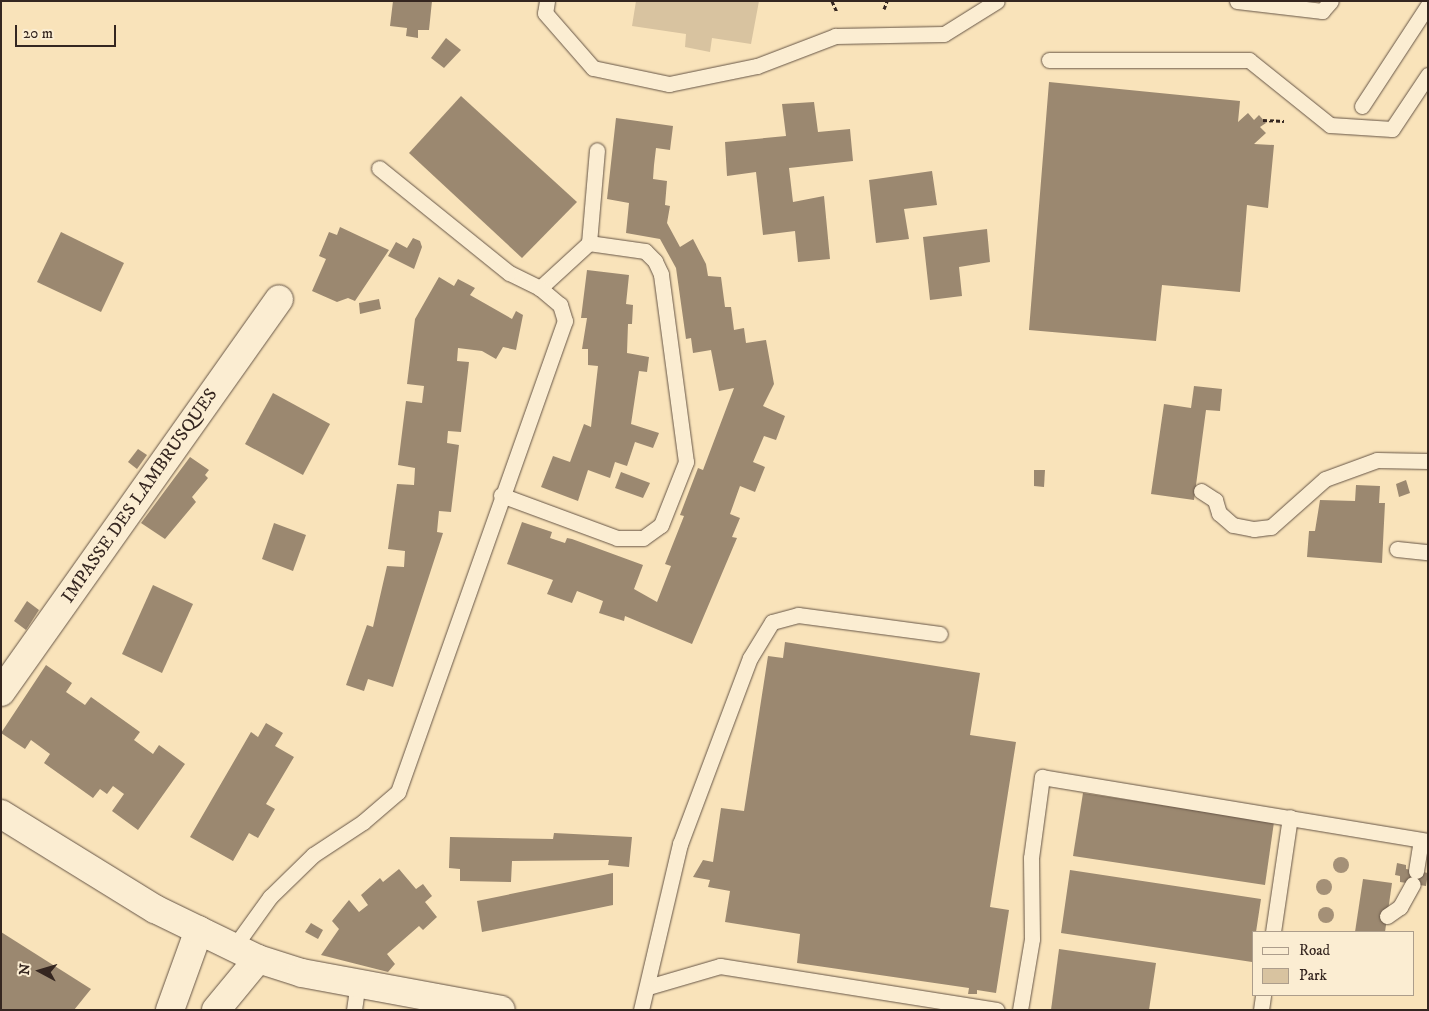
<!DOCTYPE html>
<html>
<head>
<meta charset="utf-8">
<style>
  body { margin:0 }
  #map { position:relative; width:1429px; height:1011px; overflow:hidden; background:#f9e3ba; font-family:"IM FELL DW Pica",serif }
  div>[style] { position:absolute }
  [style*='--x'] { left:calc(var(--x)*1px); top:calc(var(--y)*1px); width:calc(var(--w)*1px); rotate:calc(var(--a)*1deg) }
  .green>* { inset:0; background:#d8c3a0 }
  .building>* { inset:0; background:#9b8870 }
  .path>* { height:3px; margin-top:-1.5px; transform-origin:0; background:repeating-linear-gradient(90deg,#352620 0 4px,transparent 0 6.5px) }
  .roads { filter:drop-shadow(0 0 1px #665546) drop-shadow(0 0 1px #665546) }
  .service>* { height:15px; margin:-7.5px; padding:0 7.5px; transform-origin:7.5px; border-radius:7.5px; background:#fbedd2 }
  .minor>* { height:28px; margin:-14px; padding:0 14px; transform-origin:14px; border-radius:14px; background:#fbedd2 }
  .tertiary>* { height:28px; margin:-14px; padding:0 14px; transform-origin:14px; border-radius:14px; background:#fbedd2 }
  .trees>* { width:16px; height:16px; margin:-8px; border-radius:50%; background:#a49077 }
  span { translate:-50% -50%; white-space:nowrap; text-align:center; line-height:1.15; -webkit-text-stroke:4px #fbedd2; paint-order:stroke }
  .street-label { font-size:18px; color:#352620 }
  .frame { position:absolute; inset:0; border:2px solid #352620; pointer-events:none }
  .legend { position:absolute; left:1252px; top:931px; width:162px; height:65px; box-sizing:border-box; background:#fbedd2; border:1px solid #ac9d8b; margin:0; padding:6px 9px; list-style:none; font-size:15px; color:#352620 }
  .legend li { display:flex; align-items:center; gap:10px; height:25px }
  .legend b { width:25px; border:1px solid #ac9d8b }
  .north { position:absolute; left:15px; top:946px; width:50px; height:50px; -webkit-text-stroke:4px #fbedd2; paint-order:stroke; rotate:276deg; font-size:14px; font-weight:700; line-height:20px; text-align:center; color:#352620 }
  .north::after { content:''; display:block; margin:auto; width:18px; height:22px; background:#352620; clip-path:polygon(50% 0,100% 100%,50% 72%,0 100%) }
  .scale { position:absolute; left:15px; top:25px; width:101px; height:22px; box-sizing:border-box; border:2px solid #352620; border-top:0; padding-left:6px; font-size:15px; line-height:18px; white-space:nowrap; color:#352620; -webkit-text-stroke:4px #fbedd2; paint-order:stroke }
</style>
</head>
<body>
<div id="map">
  <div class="green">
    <i style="clip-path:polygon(636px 1px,759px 1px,751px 44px,712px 38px,710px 52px,685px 47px,686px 34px,632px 26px)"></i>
  </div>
  <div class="building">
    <i style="clip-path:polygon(393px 1px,432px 1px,429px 30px,418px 30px,418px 38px,406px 36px,407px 28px,390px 26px)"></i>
    <i style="clip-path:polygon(446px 38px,461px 50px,444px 68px,431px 58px)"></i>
    <i style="clip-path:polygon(1049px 82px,1240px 101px,1238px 122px,1248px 113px,1254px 120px,1259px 115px,1266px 123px,1260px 127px,1266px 133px,1254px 144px,1274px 145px,1268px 208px,1247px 205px,1240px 292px,1162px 285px,1156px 341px,1029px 330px)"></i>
    <i style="clip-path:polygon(461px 96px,577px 202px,522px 258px,409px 153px)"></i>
    <i style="clip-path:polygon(814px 102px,818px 132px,850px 129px,853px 161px,789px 168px,793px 202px,824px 196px,830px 259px,798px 262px,795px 231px,763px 235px,756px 172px,727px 176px,725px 142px,786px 136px,782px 104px)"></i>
    <i style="clip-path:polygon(616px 118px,673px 126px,670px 150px,656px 148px,654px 165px,653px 179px,667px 181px,665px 205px,670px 206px,667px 223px,680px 247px,693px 239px,706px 264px,708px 276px,721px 277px,725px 307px,731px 307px,734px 330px,744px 328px,746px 343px,766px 340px,774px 384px,763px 406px,785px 416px,776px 440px,764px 436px,753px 462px,765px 467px,755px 492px,740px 486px,730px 514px,740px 518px,732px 537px,737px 538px,692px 644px,625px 616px,624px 621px,599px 613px,603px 601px,577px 591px,572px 603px,547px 594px,553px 580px,507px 564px,522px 522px,552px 532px,550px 538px,565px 543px,567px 538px,572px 539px,643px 565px,634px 589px,657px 602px,671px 566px,665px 564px,684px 516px,680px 515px,698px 468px,703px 470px,734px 388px,719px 391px,711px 350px,693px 353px,691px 338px,686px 339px,676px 268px,660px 239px,626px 233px,629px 203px,607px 199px)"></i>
    <i style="clip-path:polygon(932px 171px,937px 205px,904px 209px,909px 239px,876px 243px,869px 180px)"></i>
    <i style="clip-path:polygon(340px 227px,389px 250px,355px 301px,348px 298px,337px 302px,312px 291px,326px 259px,319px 256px,329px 232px,337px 235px)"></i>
    <i style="clip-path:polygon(987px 229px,990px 262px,959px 267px,962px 296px,930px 300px,923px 237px)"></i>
    <i style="clip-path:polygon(61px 232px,124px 263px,101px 312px,37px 282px)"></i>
    <i style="clip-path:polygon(413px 238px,420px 241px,422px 247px,414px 269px,388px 256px,396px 242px,407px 248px)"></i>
    <i style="clip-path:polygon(587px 270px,629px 275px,626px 304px,633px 305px,632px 324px,628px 324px,627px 353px,649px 357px,647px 372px,639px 371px,631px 424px,659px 433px,653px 448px,635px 442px,627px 466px,615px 462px,610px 478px,588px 470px,578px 501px,541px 487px,553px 456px,570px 462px,584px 424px,591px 427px,598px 366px,588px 365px,588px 349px,582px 349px,587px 318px,581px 318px)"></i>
    <i style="clip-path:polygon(439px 277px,454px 286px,458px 279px,475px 288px,470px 295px,512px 319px,516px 311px,523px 315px,516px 350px,503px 347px,496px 359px,482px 351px,458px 348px,457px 361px,469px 362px,461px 432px,448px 431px,447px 443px,459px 445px,451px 512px,439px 511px,437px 532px,443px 533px,393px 687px,368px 679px,364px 691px,346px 685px,367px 625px,373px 627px,387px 566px,404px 567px,405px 551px,388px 549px,397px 484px,414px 485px,415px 468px,398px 465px,406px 401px,422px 403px,424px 386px,407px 384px,415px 319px)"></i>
    <i style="clip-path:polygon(379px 299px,381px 309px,360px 314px,359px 303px)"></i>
    <i style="clip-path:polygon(1194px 386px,1222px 389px,1220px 411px,1206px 410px,1194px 500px,1151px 494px,1164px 404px,1191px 408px)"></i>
    <i style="clip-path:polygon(273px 393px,330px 424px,303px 475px,245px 444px)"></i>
    <i style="clip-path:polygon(138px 449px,147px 455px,137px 469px,128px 462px)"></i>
    <i style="clip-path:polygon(190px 457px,209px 470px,205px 475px,208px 478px,192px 497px,196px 502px,165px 539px,141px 523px)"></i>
    <i style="clip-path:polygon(1034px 470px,1045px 470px,1044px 487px,1034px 486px)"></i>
    <i style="clip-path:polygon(621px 472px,650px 483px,643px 498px,615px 488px)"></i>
    <i style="clip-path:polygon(1406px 480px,1410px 493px,1399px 497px,1396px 484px)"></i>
    <i style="clip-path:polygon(1356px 485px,1380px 486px,1379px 503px,1385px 503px,1382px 563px,1307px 557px,1309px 531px,1315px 531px,1320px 500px,1355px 501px)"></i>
    <i style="clip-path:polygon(274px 523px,306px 535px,293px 571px,262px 559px)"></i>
    <i style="clip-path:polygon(153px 585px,193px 604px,162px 673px,122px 654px)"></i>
    <i style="clip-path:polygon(27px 601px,39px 610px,26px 630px,14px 621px)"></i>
    <i style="clip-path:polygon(785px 642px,980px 673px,970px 735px,1016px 742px,990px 907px,1009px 910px,996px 993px,977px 990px,977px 994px,968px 994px,969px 988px,797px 963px,800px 934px,725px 922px,730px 891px,708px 887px,710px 880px,693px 877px,703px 860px,713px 862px,721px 808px,744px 811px,768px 656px,783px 658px)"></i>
    <i style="clip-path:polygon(46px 665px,72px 683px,66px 692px,85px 705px,91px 697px,140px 732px,134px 740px,153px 754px,159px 745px,185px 764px,138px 830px,112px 811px,124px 794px,113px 786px,107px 794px,100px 789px,93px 798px,44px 763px,50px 754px,31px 740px,25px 749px,1px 733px)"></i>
    <i style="clip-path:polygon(266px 723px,283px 733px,275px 746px,294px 757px,266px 804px,275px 809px,258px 838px,249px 833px,233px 861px,190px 837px,251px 732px,258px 737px)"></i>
    <i style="clip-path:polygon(1083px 793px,1274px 822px,1265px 885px,1073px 856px)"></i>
    <i style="clip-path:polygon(554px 833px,632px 837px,629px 867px,608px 865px,609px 860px,512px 861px,511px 882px,460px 881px,460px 869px,449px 868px,450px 837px,553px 839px)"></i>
    <i style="clip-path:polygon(1397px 863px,1406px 865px,1406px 869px,1428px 873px,1426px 886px,1400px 882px,1400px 876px,1395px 875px)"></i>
    <i style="clip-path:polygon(399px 869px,416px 889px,423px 884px,432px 896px,425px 902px,437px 917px,423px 930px,419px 926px,387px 954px,395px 964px,388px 972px,321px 955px,339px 929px,332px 921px,349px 900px,359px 912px,368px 905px,361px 895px,380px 878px,383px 882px)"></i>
    <i style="clip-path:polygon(1070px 870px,1261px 899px,1256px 932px,1253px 932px,1252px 962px,1061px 933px)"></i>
    <i style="clip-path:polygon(613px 873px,613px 905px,482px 932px,477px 901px)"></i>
    <i style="clip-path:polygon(1363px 879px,1392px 883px,1385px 932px,1355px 932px)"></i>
    <i style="clip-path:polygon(311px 923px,323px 930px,318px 939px,305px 932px)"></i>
    <i style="clip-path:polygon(1px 932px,91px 989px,74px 1010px,1px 1010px)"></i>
    <i style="clip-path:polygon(1059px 949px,1156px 963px,1149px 1010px,1051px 1010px)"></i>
  </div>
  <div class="path">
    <i style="--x:832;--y:1;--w:12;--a:66"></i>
    <i style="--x:884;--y:9;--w:9;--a:-69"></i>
    <i style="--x:1263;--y:120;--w:21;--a:3"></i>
  </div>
  <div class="roads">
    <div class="service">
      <i style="--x:547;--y:1;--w:12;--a:99"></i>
      <i style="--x:545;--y:13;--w:73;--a:48.9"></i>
      <i style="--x:593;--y:68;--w:78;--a:11.9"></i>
      <i style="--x:669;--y:84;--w:90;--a:-11.6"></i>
      <i style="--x:757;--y:66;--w:84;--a:-21"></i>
      <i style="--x:835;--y:36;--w:109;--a:-1.1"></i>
      <i style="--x:944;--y:34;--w:62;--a:-31.9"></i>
      <i style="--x:1237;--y:1;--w:86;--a:6.7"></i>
      <i style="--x:1322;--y:11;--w:13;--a:-48"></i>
      <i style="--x:1049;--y:60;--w:200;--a:0"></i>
      <i style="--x:1249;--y:60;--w:104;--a:38.7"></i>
      <i style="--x:1330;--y:125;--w:62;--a:3.7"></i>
      <i style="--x:1392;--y:129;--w:65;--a:-56.3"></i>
      <i style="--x:1362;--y:106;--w:121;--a:-56.8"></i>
      <i style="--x:589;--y:243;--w:93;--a:-85.1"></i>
      <i style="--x:1201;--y:491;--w:17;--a:33"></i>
      <i style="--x:1215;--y:500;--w:14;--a:73"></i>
      <i style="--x:1219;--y:513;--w:18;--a:41"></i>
      <i style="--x:1233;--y:525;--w:21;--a:11"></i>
      <i style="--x:1254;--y:529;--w:17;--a:-7"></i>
      <i style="--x:1271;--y:527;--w:72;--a:-41.6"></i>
      <i style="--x:1325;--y:479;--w:55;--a:-20.1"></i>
      <i style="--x:1377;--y:460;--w:51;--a:1.1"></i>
      <i style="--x:501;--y:495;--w:124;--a:20.3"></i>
      <i style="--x:617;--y:538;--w:26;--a:0"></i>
      <i style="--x:643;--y:538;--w:22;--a:-36"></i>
      <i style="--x:661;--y:525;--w:68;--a:-68.4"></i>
      <i style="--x:686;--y:462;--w:190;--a:-97.6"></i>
      <i style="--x:661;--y:274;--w:14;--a:-115"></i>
      <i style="--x:655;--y:261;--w:14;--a:-135"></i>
      <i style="--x:645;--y:251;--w:57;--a:-171.9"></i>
      <i style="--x:589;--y:243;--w:67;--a:137.4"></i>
      <i style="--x:1397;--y:549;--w:31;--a:6"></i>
      <i style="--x:1416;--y:871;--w:31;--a:-81"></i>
      <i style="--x:1387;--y:916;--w:16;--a:-35"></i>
      <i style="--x:1400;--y:907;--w:26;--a:-61"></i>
      <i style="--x:1273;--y:932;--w:116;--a:-81.6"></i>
      <i style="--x:234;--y:947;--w:62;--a:-54.2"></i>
      <i style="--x:270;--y:897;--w:60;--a:-44.3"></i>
      <i style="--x:313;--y:855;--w:60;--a:-33.4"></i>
      <i style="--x:363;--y:822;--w:46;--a:-40.6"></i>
      <i style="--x:398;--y:792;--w:500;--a:-70.5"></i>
      <i style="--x:565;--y:321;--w:17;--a:-107"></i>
      <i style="--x:560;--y:305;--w:26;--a:-140"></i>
      <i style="--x:540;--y:288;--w:34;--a:-154"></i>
      <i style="--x:509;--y:273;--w:167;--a:-141.1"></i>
      <i style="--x:648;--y:987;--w:75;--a:-16.3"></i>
      <i style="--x:720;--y:966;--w:280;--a:9"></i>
      <i style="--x:354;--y:1010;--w:27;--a:-82"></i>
      <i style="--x:641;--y:1010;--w:171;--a:-76.8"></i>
      <i style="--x:680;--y:844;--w:199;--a:-69.4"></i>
      <i style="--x:750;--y:658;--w:42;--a:-58.6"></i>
      <i style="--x:772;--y:622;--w:27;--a:-15"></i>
      <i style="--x:798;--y:615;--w:143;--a:7.6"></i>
      <i style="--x:1020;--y:1010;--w:72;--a:-80.4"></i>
      <i style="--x:1032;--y:939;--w:81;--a:-90.7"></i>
      <i style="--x:1031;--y:858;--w:82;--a:-82.3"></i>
      <i style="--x:1042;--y:777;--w:391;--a:9.4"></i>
      <i style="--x:1261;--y:1010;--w:15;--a:-82"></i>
    </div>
    <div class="minor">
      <i style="--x:1;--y:692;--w:481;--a:-54.7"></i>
      <i style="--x:170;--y:1010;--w:85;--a:-70.1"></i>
      <i style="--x:216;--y:1010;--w:66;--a:-50.5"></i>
    </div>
    <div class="tertiary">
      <i style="--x:1;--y:814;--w:181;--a:31.7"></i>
      <i style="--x:155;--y:909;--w:114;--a:25.9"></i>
      <i style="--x:258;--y:959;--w:46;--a:17.7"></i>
      <i style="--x:302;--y:973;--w:202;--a:10.5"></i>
    </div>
  </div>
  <div class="trees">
    <i style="left:1341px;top:865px"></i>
    <i style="left:1324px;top:887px"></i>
    <i style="left:1326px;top:915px"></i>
  </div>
  <div class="street-label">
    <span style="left:140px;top:496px;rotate:-55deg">IMPASSE DES LAMBRUSQUES</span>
  </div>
  <div class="frame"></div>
  <ul class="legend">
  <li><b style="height:6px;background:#fbedd2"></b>Road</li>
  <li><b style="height:14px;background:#d8c3a0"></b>Park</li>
  </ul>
  <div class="north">N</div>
  <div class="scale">20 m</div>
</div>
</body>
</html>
